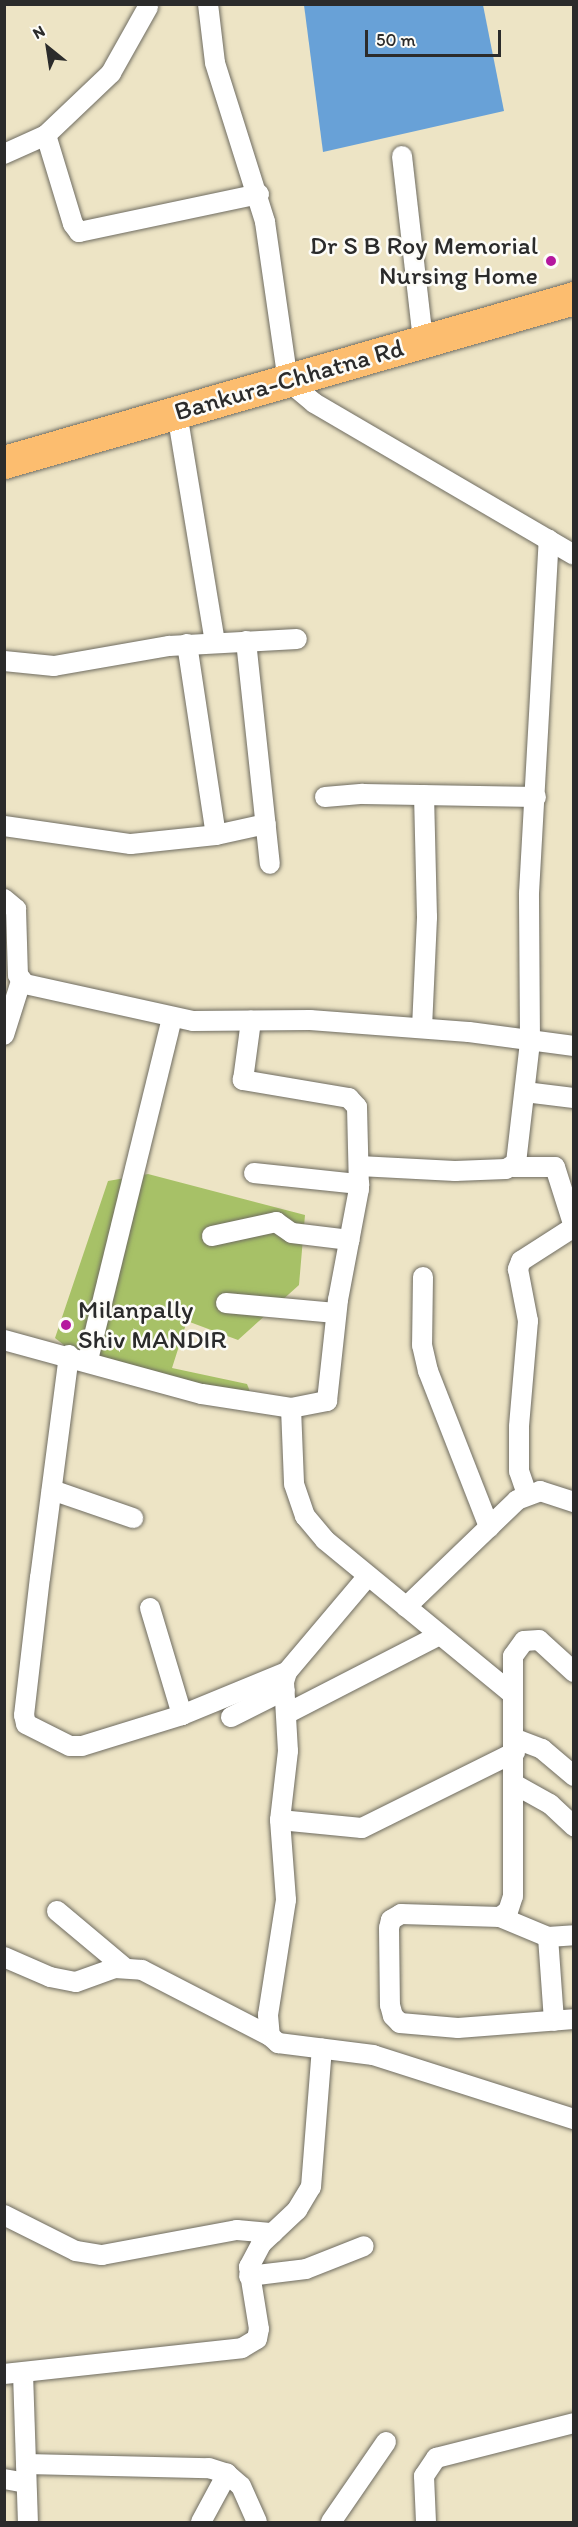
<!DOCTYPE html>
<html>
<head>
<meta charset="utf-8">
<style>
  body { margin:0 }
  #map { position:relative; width:578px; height:2527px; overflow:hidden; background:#ede4c5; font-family:Itim,sans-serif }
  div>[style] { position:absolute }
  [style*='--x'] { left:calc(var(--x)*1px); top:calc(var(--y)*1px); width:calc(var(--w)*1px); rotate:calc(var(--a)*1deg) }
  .green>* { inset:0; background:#a7c167 }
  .water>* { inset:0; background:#68a1d7 }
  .roads { filter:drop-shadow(0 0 2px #6f6c61) drop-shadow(0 0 2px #6f6c61) }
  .minor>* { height:20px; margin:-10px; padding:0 10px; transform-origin:10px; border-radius:10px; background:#fff }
  .trunk>* { height:33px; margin:-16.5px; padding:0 16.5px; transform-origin:16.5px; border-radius:16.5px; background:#fcbd6f }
  .dots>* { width:16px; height:16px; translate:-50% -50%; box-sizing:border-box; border:3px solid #fdfcf7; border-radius:50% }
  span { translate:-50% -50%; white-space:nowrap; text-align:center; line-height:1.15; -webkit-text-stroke:5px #fdfcf7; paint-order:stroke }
  .poi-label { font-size:26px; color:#2b2b2b }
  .right { translate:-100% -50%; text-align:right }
  .left { translate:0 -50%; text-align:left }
  .street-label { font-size:26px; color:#2b2b2b }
  .frame { position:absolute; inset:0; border:6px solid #2b2b2b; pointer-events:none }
  .north { position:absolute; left:18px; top:18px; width:60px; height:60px; -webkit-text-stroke:4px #fdfcf7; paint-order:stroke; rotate:330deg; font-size:16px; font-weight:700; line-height:24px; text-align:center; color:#2b2b2b }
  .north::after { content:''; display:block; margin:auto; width:21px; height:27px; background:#2b2b2b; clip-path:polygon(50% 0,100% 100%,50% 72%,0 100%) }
  .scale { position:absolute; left:365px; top:30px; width:136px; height:27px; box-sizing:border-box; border:3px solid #2b2b2b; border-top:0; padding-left:8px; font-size:18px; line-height:21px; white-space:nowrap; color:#2b2b2b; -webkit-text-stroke:4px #fdfcf7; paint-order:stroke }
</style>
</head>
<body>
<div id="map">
  <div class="green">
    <i style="clip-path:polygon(148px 1174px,305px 1215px,299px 1285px,238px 1340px,187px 1321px,172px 1368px,247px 1384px,254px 1402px,167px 1392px,69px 1349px,55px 1338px,108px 1181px)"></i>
  </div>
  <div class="water">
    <i style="clip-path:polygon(304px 5px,483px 5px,504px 111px,323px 152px)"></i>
  </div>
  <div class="roads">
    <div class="minor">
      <i style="--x:208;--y:4;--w:59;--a:83.2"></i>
      <i style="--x:215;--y:63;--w:167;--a:72.5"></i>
      <i style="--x:265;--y:222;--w:161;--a:81.8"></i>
      <i style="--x:288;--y:381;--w:34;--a:40"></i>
      <i style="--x:314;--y:403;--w:301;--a:30.3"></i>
      <i style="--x:46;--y:135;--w:93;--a:73.1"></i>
      <i style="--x:73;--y:224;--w:10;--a:53"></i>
      <i style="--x:79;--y:232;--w:184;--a:-11.9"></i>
      <i style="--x:4;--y:154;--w:46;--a:-24.3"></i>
      <i style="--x:46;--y:135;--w:90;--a:-43.6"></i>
      <i style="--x:111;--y:73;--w:76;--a:-60.7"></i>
      <i style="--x:402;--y:156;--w:186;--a:83.5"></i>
      <i style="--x:177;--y:413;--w:232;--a:80.6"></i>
      <i style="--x:246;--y:641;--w:224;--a:83.9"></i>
      <i style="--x:187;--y:644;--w:193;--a:81.4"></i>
      <i style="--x:4;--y:661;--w:50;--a:5.7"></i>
      <i style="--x:54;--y:666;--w:117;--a:-9.9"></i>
      <i style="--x:169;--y:646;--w:128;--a:-3.1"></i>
      <i style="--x:325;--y:797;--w:38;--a:-5"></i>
      <i style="--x:363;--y:794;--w:173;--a:1"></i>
      <i style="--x:4;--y:826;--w:128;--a:8.1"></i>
      <i style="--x:131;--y:844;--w:85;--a:-6"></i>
      <i style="--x:216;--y:835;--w:51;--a:-12.4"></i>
      <i style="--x:4;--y:899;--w:16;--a:40"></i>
      <i style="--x:16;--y:909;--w:66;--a:88.3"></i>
      <i style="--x:18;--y:975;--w:11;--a:52"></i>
      <i style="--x:25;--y:984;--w:172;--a:12.4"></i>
      <i style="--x:193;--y:1021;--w:117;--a:-0.5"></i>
      <i style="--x:310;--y:1020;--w:159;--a:4.3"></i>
      <i style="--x:469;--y:1032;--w:106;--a:7.6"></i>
      <i style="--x:422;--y:1028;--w:111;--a:-87.4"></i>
      <i style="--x:427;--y:917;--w:122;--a:-91.4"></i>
      <i style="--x:4;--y:1035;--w:57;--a:-72.5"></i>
      <i style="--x:525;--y:1092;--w:49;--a:7"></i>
      <i style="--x:359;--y:1166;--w:96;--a:3"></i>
      <i style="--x:455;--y:1171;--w:51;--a:-2.2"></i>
      <i style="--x:506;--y:1169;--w:12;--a:-31"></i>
      <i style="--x:516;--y:1163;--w:122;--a:-83.4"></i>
      <i style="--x:530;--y:1042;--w:149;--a:-90.4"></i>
      <i style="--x:529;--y:893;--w:354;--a:-86.8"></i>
      <i style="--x:513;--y:1167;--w:42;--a:0"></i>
      <i style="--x:555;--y:1167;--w:63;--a:72.4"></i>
      <i style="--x:574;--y:1227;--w:63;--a:147.3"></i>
      <i style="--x:521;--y:1261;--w:9;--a:111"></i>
      <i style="--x:518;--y:1269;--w:53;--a:79.1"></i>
      <i style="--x:528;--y:1321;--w:106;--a:94.9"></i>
      <i style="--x:519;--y:1427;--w:44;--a:90"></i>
      <i style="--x:519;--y:1471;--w:24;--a:71"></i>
      <i style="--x:254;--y:1173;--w:106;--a:6"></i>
      <i style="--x:212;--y:1236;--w:66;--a:-12.3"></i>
      <i style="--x:276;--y:1222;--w:19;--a:35"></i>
      <i style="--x:292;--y:1233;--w:58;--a:6.9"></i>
      <i style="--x:423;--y:1277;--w:68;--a:90.8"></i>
      <i style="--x:422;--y:1345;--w:27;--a:77"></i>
      <i style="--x:428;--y:1371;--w:168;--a:68.6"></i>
      <i style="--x:226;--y:1303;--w:110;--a:5.2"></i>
      <i style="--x:4;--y:1340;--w:205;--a:15.3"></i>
      <i style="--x:202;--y:1394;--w:90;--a:8.9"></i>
      <i style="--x:291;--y:1408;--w:37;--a:-11"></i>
      <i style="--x:327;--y:1401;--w:102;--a:-83.8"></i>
      <i style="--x:338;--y:1300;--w:113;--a:-79.3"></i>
      <i style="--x:359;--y:1189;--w:82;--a:-91.4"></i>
      <i style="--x:357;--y:1107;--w:12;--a:-132"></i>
      <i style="--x:349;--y:1098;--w:108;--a:-170.4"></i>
      <i style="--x:243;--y:1080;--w:60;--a:-82.3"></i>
      <i style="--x:69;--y:1355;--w:224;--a:97.4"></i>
      <i style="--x:40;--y:1577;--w:139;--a:96.6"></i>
      <i style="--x:24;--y:1715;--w:9;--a:77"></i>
      <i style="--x:26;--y:1724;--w:49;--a:26.6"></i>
      <i style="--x:70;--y:1746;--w:12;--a:0"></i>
      <i style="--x:82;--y:1746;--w:105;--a:-17.2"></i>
      <i style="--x:182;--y:1715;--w:113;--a:-22.3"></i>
      <i style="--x:88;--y:1360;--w:352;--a:-76.2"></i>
      <i style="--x:291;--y:1408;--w:76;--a:87.7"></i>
      <i style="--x:294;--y:1484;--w:34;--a:71"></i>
      <i style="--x:305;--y:1516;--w:31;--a:50"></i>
      <i style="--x:325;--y:1540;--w:239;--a:39.4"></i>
      <i style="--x:52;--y:1490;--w:86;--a:19.1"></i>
      <i style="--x:368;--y:1576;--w:126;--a:130.2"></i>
      <i style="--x:287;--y:1672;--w:10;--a:107"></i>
      <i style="--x:284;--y:1682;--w:69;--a:86.7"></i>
      <i style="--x:288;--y:1751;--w:69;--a:96.6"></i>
      <i style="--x:280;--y:1820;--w:80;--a:85.7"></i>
      <i style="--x:286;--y:1900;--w:116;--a:98.9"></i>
      <i style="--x:268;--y:2015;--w:21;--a:85"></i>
      <i style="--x:270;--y:2036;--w:11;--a:41"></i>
      <i style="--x:278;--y:2043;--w:96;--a:7.2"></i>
      <i style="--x:373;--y:2055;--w:211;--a:17.7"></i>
      <i style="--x:406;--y:1607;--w:154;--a:-43.9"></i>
      <i style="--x:517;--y:1500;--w:25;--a:-21"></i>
      <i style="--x:540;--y:1491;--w:36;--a:18"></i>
      <i style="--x:150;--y:1608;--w:112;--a:73.3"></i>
      <i style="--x:574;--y:1672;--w:47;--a:-137.6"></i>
      <i style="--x:539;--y:1640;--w:15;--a:176"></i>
      <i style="--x:524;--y:1641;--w:19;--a:126"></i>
      <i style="--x:513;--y:1656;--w:240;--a:90"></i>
      <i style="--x:513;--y:1896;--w:16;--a:108"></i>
      <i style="--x:508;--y:1911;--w:10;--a:143"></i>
      <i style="--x:500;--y:1917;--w:99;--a:-178.3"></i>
      <i style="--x:401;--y:1914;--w:12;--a:149"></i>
      <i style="--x:391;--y:1920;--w:8;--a:104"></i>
      <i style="--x:389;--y:1928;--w:77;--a:89.3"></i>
      <i style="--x:390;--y:2005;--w:11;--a:75"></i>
      <i style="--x:393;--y:2016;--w:10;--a:45"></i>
      <i style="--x:400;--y:2023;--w:58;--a:4.9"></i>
      <i style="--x:458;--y:2028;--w:116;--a:-4.4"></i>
      <i style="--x:286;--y:1714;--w:173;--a:-27.2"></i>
      <i style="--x:231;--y:1717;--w:60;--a:-26.6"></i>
      <i style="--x:516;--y:1739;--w:28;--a:21"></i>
      <i style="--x:542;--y:1749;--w:42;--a:40.2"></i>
      <i style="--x:514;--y:1784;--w:41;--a:29.1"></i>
      <i style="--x:550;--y:1804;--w:33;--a:43"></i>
      <i style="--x:280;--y:1820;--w:82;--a:5.6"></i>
      <i style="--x:362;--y:1828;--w:171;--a:-26.4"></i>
      <i style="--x:57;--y:1911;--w:87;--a:39.9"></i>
      <i style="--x:500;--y:1917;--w:52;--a:22.6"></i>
      <i style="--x:548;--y:1937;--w:26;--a:-4"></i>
      <i style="--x:548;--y:1937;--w:84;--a:85.9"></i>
      <i style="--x:4;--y:1957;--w:50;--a:23.5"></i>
      <i style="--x:50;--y:1977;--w:26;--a:11"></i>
      <i style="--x:76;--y:1982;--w:41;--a:-19.7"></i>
      <i style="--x:115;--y:1968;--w:27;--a:4"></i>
      <i style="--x:142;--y:1970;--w:144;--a:27.3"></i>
      <i style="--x:4;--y:2215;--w:80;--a:26.6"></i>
      <i style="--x:76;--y:2251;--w:26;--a:9"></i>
      <i style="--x:102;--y:2255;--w:137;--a:-10.5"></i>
      <i style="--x:237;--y:2230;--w:36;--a:5"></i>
      <i style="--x:249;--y:2276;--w:57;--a:-7"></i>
      <i style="--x:306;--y:2269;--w:62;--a:-21.6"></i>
      <i style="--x:23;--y:2373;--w:149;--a:88.1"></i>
      <i style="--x:4;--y:2374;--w:239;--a:-6.2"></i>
      <i style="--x:242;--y:2348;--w:17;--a:-31"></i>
      <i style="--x:257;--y:2339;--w:10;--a:-79"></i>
      <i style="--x:259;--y:2329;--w:63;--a:-99.2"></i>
      <i style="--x:249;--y:2267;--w:26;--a:-62"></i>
      <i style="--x:261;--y:2244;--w:50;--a:-43.4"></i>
      <i style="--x:297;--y:2210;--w:27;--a:-59"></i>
      <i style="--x:311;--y:2187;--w:139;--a:-85.5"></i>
      <i style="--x:26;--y:2464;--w:183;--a:1.3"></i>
      <i style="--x:209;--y:2468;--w:19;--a:18"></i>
      <i style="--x:227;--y:2474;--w:18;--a:41"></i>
      <i style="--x:241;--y:2486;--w:39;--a:66"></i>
      <i style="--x:4;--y:2479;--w:22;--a:10"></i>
      <i style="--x:201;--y:2522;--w:55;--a:-61.6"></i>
      <i style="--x:331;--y:2522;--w:97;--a:-55.5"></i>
      <i style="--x:426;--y:2522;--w:46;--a:-92.5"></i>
      <i style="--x:424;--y:2476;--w:22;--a:-56"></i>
      <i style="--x:436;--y:2458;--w:142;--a:-14.2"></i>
    </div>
    <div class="trunk">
      <i style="--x:4;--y:462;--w:593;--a:-16.05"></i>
    </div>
  </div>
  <div class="dots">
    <i style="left:551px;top:261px;background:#b5179e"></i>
    <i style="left:66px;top:1325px;background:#b5179e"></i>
  </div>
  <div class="poi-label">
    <span class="right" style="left:538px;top:261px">Dr S B Roy Memorial<br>Nursing Home</span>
    <span class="left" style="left:78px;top:1325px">Milanpally<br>Shiv MANDIR</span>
  </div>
  <div class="street-label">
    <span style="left:289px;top:380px;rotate:-16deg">Bankura-Chhatna Rd</span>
  </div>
  <div class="frame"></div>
  <div class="north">N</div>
  <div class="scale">50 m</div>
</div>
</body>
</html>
